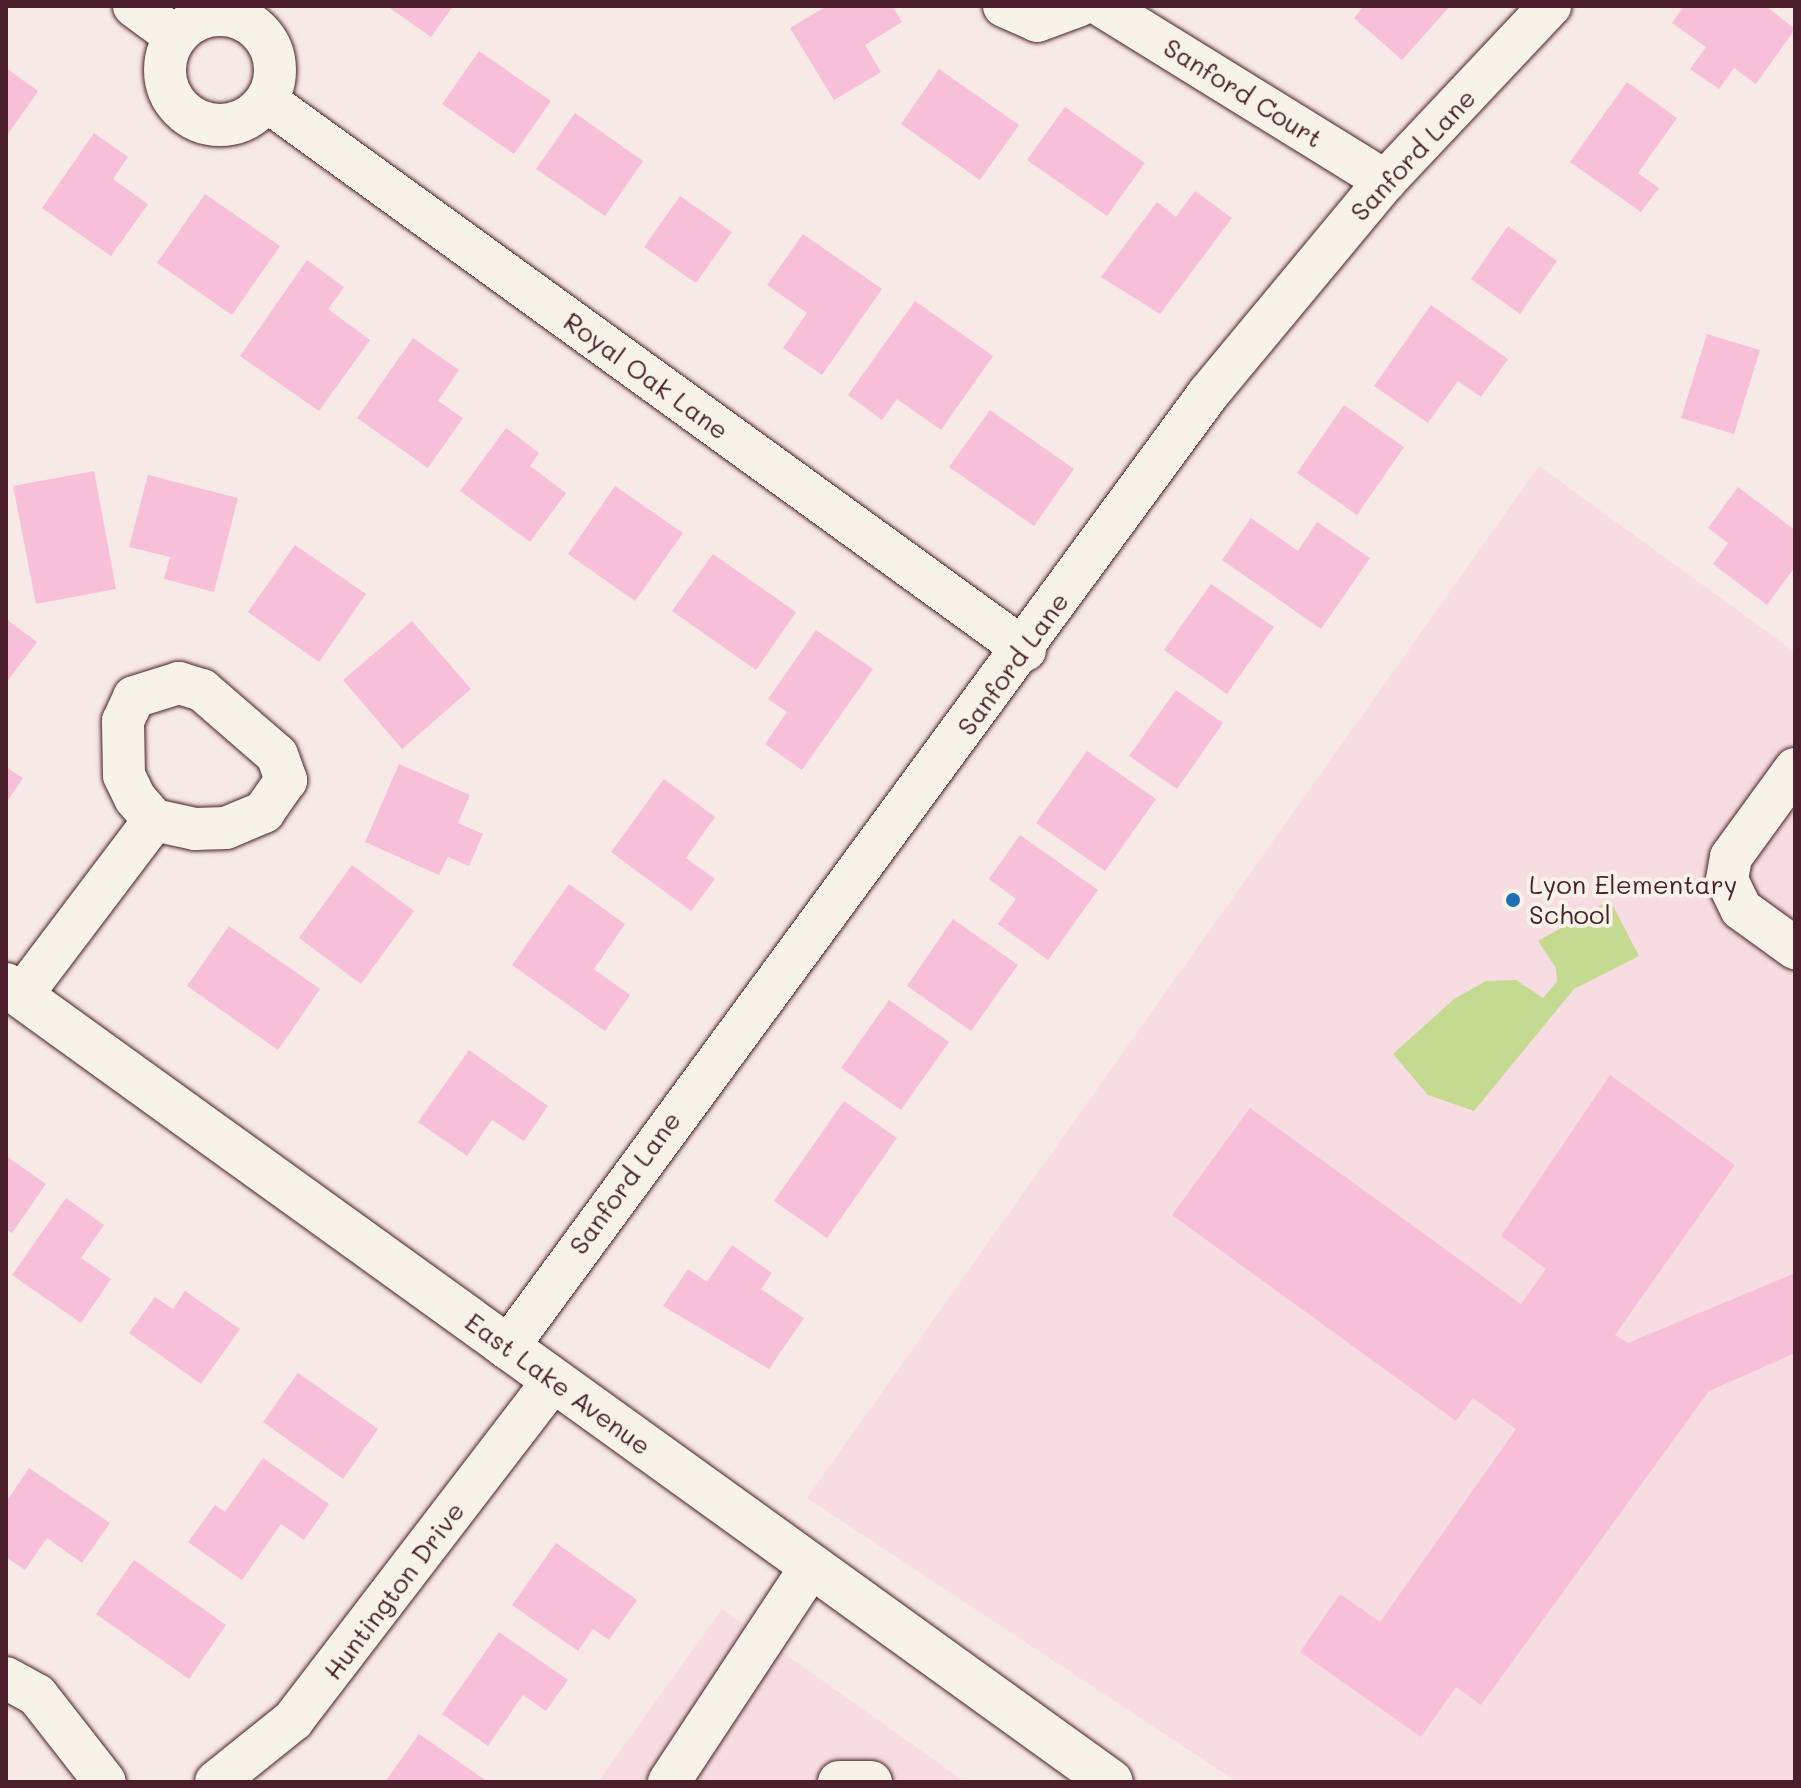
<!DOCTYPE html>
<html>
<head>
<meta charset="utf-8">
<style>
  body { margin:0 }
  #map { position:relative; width:1801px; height:1788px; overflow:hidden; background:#f7e9e5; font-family:Mali,sans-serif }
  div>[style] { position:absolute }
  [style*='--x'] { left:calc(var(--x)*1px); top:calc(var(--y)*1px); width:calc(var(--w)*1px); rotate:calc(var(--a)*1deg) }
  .built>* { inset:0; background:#f7dde1 }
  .green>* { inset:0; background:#c4da90 }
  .building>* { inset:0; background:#f8c0d8 }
  .roads { filter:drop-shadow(0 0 2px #4a1f2b) drop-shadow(0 0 2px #4a1f2b) }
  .minor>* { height:42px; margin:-21px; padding:0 21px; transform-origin:21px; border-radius:21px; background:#f7f3e8 }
  .minor>.ring { margin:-21px; padding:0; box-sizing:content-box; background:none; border:42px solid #f7f3e8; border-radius:50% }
  .major>* { height:44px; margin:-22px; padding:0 22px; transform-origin:22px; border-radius:22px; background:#f7f3e8 }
  .dots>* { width:22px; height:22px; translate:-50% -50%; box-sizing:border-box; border:4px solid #f7f3e8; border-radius:50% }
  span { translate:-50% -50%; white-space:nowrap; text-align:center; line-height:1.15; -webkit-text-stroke:8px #f7f3e8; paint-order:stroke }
  .street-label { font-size:26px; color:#4a1f2b }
  .poi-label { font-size:26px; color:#4a1f2b }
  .left { translate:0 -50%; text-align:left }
  .frame { position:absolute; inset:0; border:8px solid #4a1f2b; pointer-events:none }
</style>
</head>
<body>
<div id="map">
  <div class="built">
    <i style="clip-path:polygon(1539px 466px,1795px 652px,1795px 1782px,1237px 1782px,807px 1498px)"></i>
    <i style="clip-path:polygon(722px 1609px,965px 1782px,598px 1782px)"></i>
  </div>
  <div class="green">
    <i style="clip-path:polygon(1610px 900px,1639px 956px,1574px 989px,1474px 1111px,1428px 1095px,1393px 1054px,1454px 999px,1486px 981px,1516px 980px,1543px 998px,1557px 982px,1556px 968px,1538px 941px)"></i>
  </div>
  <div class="building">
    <i style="clip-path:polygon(387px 6px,453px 6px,431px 37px)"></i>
    <i style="clip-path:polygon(827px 6px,892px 6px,902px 22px,865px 45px,881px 72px,834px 100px,790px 28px)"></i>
    <i style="clip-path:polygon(1364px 6px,1450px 6px,1402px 60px,1354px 18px)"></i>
    <i style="clip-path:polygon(1684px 6px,1766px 6px,1795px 29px,1756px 84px,1734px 68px,1719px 89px,1690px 69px,1706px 47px,1672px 23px)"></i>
    <i style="clip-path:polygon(479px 51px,551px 101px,514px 154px,442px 104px)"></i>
    <i style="clip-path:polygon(6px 68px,38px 91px,6px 137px)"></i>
    <i style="clip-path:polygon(939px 69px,1019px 125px,980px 180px,901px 124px)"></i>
    <i style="clip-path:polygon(1627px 82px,1677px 118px,1638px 173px,1659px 188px,1641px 212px,1570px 162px)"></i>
    <i style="clip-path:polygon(1065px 107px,1145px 163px,1107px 216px,1027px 160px)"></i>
    <i style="clip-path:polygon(575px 113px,643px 161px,605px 216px,536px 169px)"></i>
    <i style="clip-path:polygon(94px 133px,128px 157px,113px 179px,148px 204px,111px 256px,42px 208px)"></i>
    <i style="clip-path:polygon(1195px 191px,1232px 218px,1160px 314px,1101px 277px,1157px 202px,1176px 217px)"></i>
    <i style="clip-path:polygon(205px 194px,280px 246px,232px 315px,157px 263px)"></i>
    <i style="clip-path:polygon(680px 196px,732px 232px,696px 283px,644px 247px)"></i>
    <i style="clip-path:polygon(1508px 226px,1557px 261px,1520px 314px,1471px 279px)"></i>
    <i style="clip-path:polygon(803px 234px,882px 289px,822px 375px,783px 348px,807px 313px,767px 285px)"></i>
    <i style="clip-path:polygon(307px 260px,344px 287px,328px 309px,370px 340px,319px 411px,240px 356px)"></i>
    <i style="clip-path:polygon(915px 301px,993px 356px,941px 430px,897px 399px,882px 420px,848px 395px)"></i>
    <i style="clip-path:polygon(1431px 305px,1508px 359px,1481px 397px,1458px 381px,1428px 423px,1374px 386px)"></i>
    <i style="clip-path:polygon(1707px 334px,1760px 350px,1734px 434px,1681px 418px)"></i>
    <i style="clip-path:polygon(413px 338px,459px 370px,438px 401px,463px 418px,428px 468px,357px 418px)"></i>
    <i style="clip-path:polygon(1344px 405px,1404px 447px,1357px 515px,1297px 473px)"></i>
    <i style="clip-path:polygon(990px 410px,1074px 469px,1034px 526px,949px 467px)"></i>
    <i style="clip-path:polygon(506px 428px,539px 453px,530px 466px,566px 493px,530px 542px,460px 491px)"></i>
    <i style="clip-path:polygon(94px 471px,116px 589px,36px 604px,13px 486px)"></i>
    <i style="clip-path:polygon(148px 475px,238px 498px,214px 592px,164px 579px,170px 557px,129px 547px)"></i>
    <i style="clip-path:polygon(615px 486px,683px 533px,635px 601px,568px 554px)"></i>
    <i style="clip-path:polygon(1738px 487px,1795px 530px,1795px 567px,1767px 605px,1713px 564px,1728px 543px,1708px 528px)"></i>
    <i style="clip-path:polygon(1251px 518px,1298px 551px,1317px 522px,1370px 558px,1321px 629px,1222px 560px)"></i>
    <i style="clip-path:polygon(295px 545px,366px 594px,319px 662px,248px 612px)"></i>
    <i style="clip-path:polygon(713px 554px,796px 612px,756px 670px,672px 611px)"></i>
    <i style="clip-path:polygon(1211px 584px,1274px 627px,1227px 694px,1164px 650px)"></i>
    <i style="clip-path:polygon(6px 619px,37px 642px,6px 683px)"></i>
    <i style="clip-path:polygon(412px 621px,471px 689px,402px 749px,343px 680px)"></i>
    <i style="clip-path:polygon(816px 630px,873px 669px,802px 770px,765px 744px,787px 712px,768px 699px)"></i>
    <i style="clip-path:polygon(1176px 690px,1223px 723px,1177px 789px,1129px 756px)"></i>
    <i style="clip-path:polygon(1087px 751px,1156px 799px,1105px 871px,1036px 823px)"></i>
    <i style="clip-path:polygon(399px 764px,470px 795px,458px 823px,483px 834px,469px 866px,448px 857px,439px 875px,365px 842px)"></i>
    <i style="clip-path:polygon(6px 767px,23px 778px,6px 803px)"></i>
    <i style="clip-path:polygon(664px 779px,715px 817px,686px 858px,715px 879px,691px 911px,611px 852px)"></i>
    <i style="clip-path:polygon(1020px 835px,1098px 890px,1048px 960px,998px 924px,1016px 899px,989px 879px)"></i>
    <i style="clip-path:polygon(352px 865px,414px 911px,361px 984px,299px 938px)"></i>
    <i style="clip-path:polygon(569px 884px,625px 924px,594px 969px,630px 995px,605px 1031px,512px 965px)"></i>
    <i style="clip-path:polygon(953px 919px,1018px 965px,971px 1031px,907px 986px)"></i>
    <i style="clip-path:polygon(229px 926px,320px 989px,278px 1050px,187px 986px)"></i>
    <i style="clip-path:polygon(889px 1000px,949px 1042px,901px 1110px,841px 1068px)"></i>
    <i style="clip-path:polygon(469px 1050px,548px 1106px,524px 1141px,492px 1120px,467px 1156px,418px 1122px)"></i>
    <i style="clip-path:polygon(1610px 1075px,1735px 1165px,1615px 1335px,1628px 1343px,1795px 1273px,1795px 1353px,1709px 1391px,1481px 1705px,1456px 1687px,1421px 1737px,1300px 1652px,1340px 1594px,1380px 1622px,1516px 1429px,1473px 1398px,1456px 1421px,1172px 1215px,1250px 1108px,1521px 1304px,1546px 1269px,1501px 1236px)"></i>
    <i style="clip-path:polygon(844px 1101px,897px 1138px,827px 1238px,774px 1201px)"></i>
    <i style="clip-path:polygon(6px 1156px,46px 1184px,12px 1233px,6px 1229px)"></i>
    <i style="clip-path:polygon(66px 1198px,104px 1225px,81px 1258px,111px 1279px,81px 1323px,12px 1275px)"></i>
    <i style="clip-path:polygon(732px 1245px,772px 1273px,761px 1289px,804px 1318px,769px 1369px,663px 1306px,688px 1269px,707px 1282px)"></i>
    <i style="clip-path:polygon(185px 1291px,240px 1329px,201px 1384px,129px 1333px,155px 1297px,173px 1309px)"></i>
    <i style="clip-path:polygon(298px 1373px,378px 1429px,343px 1479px,263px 1422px)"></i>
    <i style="clip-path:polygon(263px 1458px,329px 1504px,304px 1540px,281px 1524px,242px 1580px,188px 1542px,215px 1505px,225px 1512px)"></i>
    <i style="clip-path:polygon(29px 1468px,110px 1523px,82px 1563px,47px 1538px,25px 1570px,6px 1557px,6px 1502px)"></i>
    <i style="clip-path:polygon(556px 1543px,637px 1600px,609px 1640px,593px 1629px,578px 1651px,512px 1605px)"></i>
    <i style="clip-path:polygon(134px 1560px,226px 1625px,189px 1679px,96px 1614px)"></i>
    <i style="clip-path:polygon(499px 1632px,568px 1680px,546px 1711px,523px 1695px,488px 1746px,442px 1714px)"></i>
    <i style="clip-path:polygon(419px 1734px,488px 1782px,385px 1782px)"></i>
  </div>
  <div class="roads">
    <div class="minor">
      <i style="--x:134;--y:6;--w:52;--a:36.4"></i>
      <i style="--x:1004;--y:6;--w:36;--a:24"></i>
      <i style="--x:1037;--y:21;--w:44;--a:-20.1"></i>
      <i style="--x:1102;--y:6;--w:333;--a:31.7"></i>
      <i class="ring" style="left:165px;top:15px;width:68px;height:68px"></i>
      <i style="--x:267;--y:101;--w:936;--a:35.91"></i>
      <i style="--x:179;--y:683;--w:24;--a:17"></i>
      <i style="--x:202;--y:690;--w:99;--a:40.9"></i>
      <i style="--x:277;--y:755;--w:27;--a:70"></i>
      <i style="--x:286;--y:780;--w:39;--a:125"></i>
      <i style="--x:264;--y:812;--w:41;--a:157.2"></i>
      <i style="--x:226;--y:828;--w:31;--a:178"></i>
      <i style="--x:195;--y:829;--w:42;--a:-167.6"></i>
      <i style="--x:154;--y:820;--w:29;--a:-131"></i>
      <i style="--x:135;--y:798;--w:25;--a:-116"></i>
      <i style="--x:124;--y:775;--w:54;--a:-91.1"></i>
      <i style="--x:123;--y:721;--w:26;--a:-65"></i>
      <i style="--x:134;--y:697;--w:47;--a:-17.3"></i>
      <i style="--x:1795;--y:769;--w:109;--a:126"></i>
      <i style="--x:1731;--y:857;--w:23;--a:100"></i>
      <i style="--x:1727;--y:880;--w:32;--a:64"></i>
      <i style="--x:1741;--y:909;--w:67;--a:35.8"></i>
      <i style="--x:21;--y:996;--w:221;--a:-52.9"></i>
      <i style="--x:507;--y:1348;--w:1184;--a:-53.69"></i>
      <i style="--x:1208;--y:394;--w:277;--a:-50.3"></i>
      <i style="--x:1385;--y:181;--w:241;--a:-46.7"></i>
      <i style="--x:6;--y:1678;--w:35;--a:29"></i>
      <i style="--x:37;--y:1695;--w:110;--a:52"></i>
      <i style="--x:216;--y:1782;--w:99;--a:-38.8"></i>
      <i style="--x:293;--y:1720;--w:427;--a:-52.5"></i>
      <i style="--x:669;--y:1782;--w:258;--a:-56.6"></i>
      <i style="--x:839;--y:1782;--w:32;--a:0"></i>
    </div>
    <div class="major">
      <i style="--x:6;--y:985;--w:1362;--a:35.8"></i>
    </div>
  </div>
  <div class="dots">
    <i style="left:1513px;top:900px;background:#1f6fb2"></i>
  </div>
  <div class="street-label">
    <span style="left:1243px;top:93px;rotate:32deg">Sanford Court</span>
    <span style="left:1413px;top:155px;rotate:-47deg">Sanford Lane</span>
    <span style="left:646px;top:376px;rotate:36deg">Royal Oak Lane</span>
    <span style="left:1013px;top:664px;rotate:-54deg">Sanford Lane</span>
    <span style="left:625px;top:1183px;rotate:-54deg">Sanford Lane</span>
    <span style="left:558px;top:1384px;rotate:36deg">East Lake Avenue</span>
    <span style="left:394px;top:1591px;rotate:-53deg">Huntington Drive</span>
  </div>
  <div class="poi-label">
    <span class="left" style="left:1529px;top:900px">Lyon Elementary<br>School</span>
  </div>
  <div class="frame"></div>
</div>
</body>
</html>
